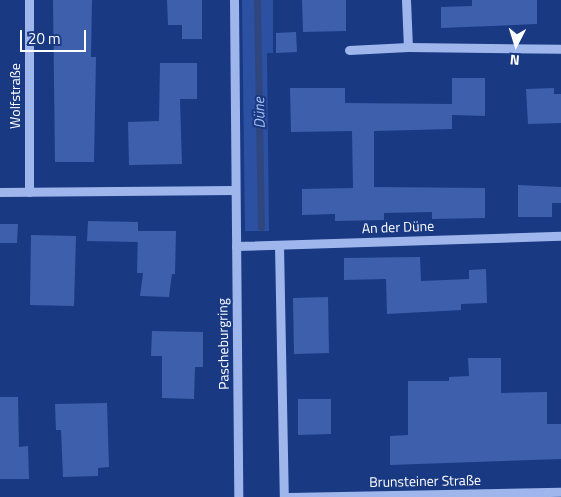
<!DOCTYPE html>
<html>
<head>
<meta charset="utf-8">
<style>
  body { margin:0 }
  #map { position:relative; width:561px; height:497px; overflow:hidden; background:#193983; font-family:"Titillium Web",sans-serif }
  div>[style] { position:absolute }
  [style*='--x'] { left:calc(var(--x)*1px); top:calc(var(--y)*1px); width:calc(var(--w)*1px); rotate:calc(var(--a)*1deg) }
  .green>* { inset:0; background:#2c50a2 }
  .stream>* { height:7px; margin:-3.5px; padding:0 3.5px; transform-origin:3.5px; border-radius:3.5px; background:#2f477e }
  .building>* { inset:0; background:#3e5fab }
  .minor>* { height:9px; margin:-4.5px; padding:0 4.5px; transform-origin:4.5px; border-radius:4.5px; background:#9eb6ec }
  span { translate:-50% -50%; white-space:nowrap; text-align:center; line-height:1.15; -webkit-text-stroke:4px #193983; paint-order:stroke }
  .street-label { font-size:14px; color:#fff }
  .water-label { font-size:15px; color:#a9c1f3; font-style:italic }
  .north { position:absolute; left:491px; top:20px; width:50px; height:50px; -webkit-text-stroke:4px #193983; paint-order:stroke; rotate:185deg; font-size:14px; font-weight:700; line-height:20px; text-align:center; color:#fff }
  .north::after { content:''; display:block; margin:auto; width:18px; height:22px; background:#fff; clip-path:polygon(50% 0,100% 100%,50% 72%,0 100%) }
  .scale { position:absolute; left:20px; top:30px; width:66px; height:22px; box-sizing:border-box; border:2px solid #fff; border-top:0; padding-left:6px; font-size:15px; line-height:18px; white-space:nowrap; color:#fff; -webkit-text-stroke:4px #193983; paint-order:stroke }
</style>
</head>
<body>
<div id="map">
  <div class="green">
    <i style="clip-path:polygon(242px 0,273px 0,273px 53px,267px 53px,269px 231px,245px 231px)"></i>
  </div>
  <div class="stream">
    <i style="--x:257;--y:0;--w:227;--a:89"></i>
  </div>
  <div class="building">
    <i style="clip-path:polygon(53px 0,92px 0,91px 57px,96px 57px,94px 162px,55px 162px)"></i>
    <i style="clip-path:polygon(167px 0,202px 0,202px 39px,182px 39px,182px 25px,168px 25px)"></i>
    <i style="clip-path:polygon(302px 0,346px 0,346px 31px,303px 32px)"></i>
    <i style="clip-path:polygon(472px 0,537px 0,537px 24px,441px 28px,441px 7px,472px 6px)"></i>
    <i style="clip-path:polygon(296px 32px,297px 52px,276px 53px,276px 33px)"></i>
    <i style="clip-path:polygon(160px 63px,197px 63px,197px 99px,180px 99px,182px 164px,129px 165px,128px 122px,159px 121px)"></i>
    <i style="clip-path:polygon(452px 78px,485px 78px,485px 116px,452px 115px)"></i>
    <i style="clip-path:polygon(290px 88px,345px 88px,345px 103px,452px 104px,452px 129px,374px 131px,374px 187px,485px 188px,485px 218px,432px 219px,432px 212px,384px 213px,384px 220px,335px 221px,335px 214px,302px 215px,302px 189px,353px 188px,352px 131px,291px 132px)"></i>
    <i style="clip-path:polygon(554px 88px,554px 94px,561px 94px,561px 123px,528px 124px,526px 89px)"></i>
    <i style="clip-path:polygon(518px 185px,561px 187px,561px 203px,552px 203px,552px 217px,518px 217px)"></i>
    <i style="clip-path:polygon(88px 221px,138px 222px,138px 242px,87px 241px)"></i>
    <i style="clip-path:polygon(0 224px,18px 224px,17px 243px,0 243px)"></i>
    <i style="clip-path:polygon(138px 231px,176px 231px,175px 274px,172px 274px,169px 297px,140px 296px,143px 273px,137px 273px)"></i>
    <i style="clip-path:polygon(31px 235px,76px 236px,74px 306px,30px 305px)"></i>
    <i style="clip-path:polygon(420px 257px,421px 281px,469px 279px,469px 270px,486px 269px,487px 303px,461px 304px,461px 310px,387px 314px,386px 279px,344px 280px,344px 258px)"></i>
    <i style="clip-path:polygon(328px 297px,329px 353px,294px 354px,293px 298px)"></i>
    <i style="clip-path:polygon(152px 331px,203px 332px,203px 367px,195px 367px,194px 399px,162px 398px,162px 356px,151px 356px)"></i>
    <i style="clip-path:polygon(468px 358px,501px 358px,501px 393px,547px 392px,547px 424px,561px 424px,561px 459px,390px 465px,390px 436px,408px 435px,408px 381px,449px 381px,449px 377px,469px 376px)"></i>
    <i style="clip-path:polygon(0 397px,18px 397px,19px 447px,28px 446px,29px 479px,0 479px)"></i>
    <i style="clip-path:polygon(298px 399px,331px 399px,331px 434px,298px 435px)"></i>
    <i style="clip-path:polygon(107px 403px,109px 467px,98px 468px,98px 476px,63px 477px,61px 430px,56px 430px,55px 404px)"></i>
  </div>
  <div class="minor">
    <i style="--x:29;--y:0;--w:192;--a:90"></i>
    <i style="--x:234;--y:0;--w:497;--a:89.5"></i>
    <i style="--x:406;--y:0;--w:47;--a:87.6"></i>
    <i style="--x:408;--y:47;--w:153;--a:0.7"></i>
    <i style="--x:349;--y:50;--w:59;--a:-2.9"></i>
    <i style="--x:0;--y:192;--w:235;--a:-0.5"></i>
    <i style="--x:279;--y:245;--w:252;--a:88.9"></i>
    <i style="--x:236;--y:246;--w:325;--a:-1.8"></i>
    <i style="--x:289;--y:497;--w:272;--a:-1.1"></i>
  </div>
  <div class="street-label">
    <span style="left:15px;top:96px;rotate:-90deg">Wolfstraße</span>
    <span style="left:398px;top:227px;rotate:-2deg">An der Düne</span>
    <span style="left:223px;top:344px;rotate:-91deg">Pascheburgring</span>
    <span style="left:425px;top:481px;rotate:-1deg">Brunsteiner Straße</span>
  </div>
  <div class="water-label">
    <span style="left:259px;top:113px;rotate:-91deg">Düne</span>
  </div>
  <div class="north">N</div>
  <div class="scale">20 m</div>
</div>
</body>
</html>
